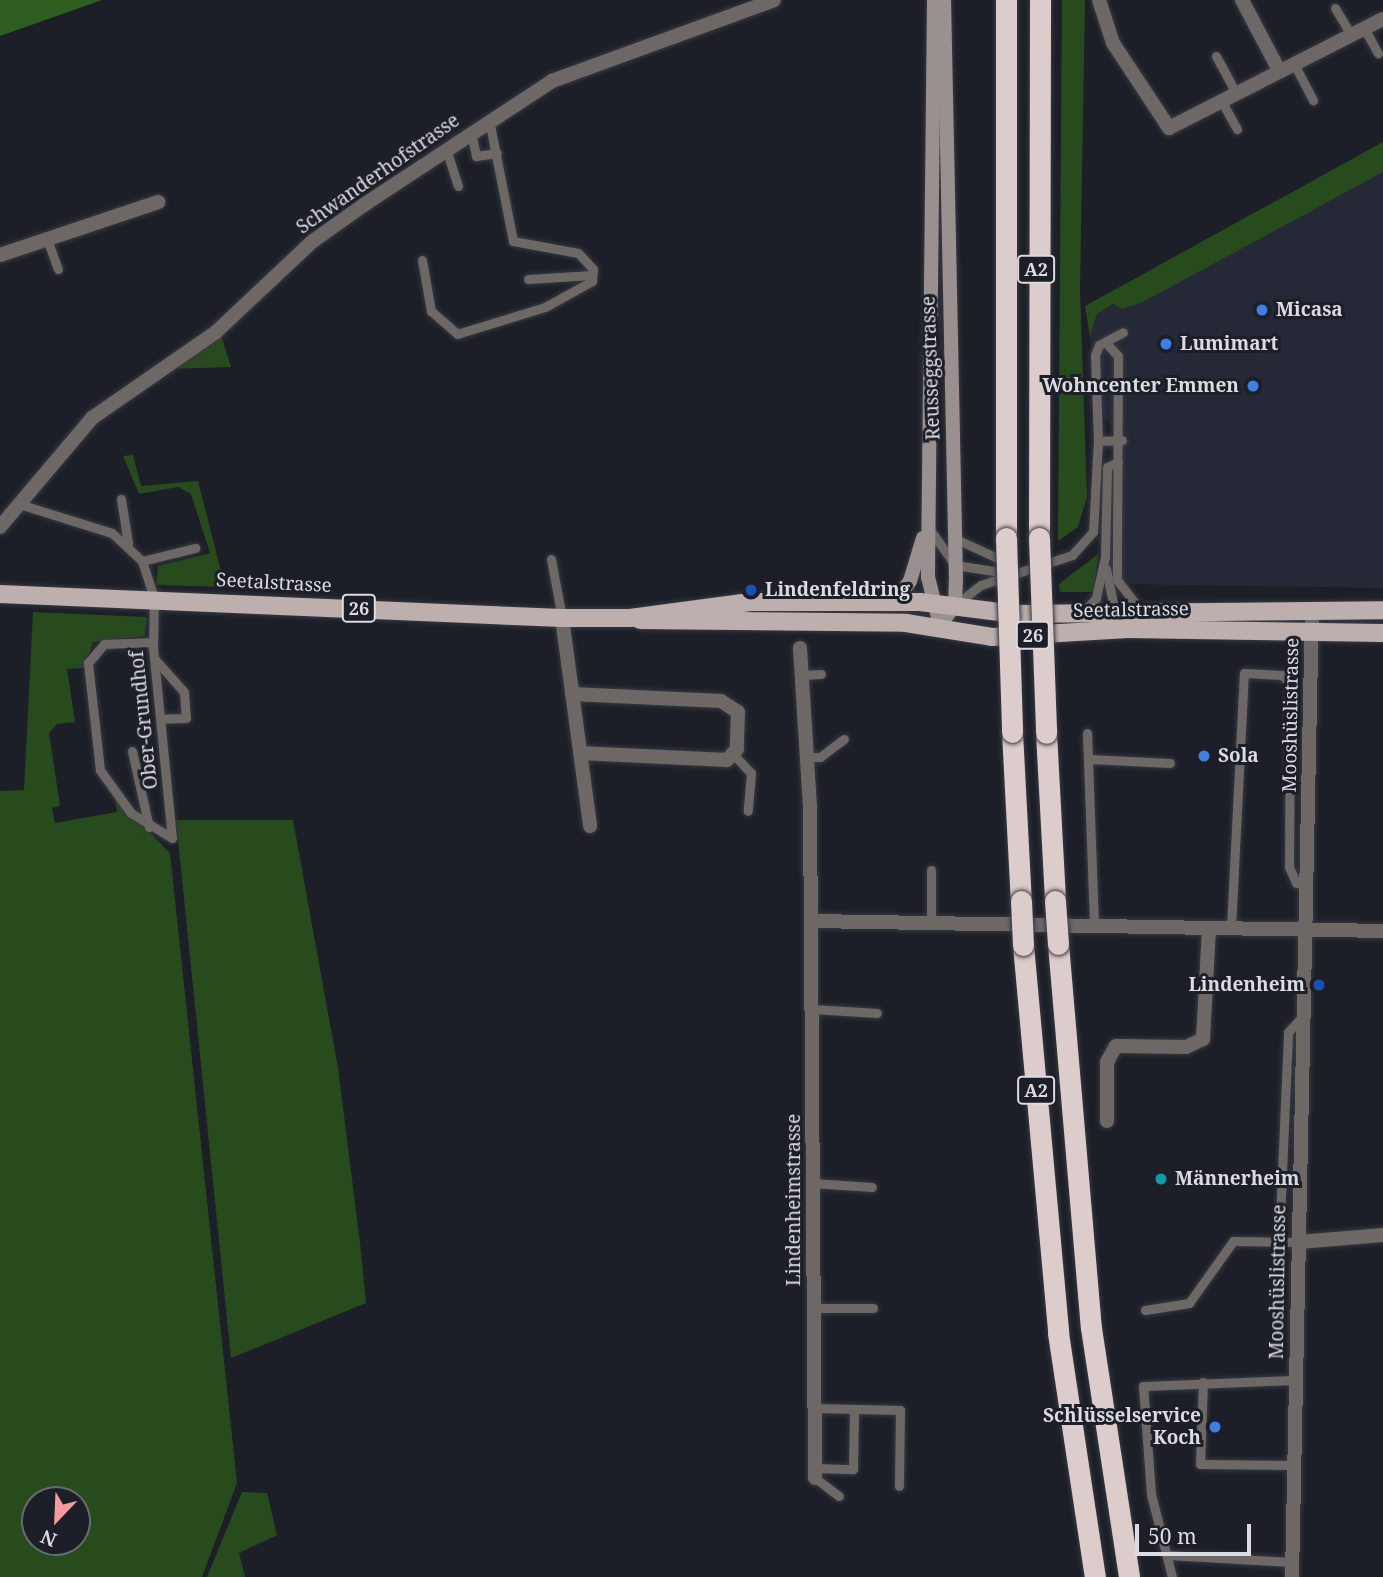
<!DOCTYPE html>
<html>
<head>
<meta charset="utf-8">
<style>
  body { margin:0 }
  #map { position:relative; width:1383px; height:1577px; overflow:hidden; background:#1d1f28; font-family:"Noto Serif",serif }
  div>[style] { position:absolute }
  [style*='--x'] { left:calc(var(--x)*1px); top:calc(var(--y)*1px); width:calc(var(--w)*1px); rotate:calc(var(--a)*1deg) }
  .built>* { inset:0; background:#252836 }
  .green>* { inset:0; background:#284b1e }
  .forest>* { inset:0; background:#2e5f20 }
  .roads { filter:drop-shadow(0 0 2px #373942) drop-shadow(0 0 2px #373942) }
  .service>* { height:9px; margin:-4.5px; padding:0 4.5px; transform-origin:4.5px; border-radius:4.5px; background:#6d6766 }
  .minor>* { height:14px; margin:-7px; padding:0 7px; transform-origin:7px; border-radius:7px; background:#6d6766 }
  .tertiary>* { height:14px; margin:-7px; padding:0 7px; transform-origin:7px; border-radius:7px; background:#6d6766 }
  .secondary>* { height:14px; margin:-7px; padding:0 7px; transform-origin:7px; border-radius:7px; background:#9a908f }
  .primary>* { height:18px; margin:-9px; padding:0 9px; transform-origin:9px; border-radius:9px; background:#bcafae }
  .motorway>* { height:21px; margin:-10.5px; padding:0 10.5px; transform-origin:10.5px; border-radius:10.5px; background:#dccccb }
  .bridges { filter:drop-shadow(0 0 2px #373942) drop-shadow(0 0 2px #373942) }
  .motorway-bridge>* { height:21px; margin:-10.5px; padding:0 10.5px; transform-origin:10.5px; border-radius:10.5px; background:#dccccb }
  .dots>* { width:19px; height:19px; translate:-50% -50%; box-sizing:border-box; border:4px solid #1d1f28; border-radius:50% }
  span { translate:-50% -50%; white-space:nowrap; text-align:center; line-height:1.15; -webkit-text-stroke:6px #1d1f28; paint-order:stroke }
  .shield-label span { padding:2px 5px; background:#1d1f28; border:2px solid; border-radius:5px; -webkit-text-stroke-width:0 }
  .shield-label { font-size:18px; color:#dadce2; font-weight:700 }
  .street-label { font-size:19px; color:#dadce2 }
  .poi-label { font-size:19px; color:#dadce2; font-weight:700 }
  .left { translate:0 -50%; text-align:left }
  .right { translate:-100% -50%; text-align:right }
  .north { position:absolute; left:21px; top:1486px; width:70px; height:70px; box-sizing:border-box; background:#1d1f28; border:2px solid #696b72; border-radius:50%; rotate:203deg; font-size:19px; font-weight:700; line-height:28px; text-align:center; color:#dadce2 }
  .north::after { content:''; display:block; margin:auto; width:24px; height:32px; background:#f59b9e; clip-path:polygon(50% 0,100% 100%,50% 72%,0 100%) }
  .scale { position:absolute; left:1135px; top:1524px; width:116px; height:32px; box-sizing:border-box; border:4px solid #dadce2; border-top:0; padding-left:9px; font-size:21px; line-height:24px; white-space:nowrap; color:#dadce2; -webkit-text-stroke:5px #1d1f28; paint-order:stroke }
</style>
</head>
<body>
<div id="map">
  <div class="built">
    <i style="clip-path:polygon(1377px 172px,1383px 172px,1383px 588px,1115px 584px,1119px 436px,1095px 405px,1090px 337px,1097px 314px,1113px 304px,1122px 309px)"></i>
  </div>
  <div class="green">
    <i style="clip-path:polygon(1062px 0,1085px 0,1080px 289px,1087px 497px,1078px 527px,1058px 541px)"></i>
    <i style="clip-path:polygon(1383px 142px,1383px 172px,1143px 302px,1122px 309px,1113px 304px,1097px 314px,1090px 337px,1085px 306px)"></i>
    <i style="clip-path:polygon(221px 335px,231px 367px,165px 369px)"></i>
    <i style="clip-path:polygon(133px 455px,141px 486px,198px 481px,225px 587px,156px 585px,158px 566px,210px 553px,191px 494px,178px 487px,139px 494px,123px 456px)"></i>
    <i style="clip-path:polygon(1098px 554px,1094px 592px,1060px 592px,1059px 584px)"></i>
    <i style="clip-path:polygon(evenodd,33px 612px,147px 617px,145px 636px,93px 642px,84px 668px,67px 669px,75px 722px,57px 724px,49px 733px,60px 806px,52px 808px,55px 823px,117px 812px,115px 797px,170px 853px,237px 1483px,202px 1577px,0 1577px,0 791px,24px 790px,33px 612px,35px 1500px,77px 1500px,77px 1542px,35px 1542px,35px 1500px)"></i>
    <i style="clip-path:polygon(176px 820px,293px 820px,338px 1068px,360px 1243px,366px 1303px,231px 1358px)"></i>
    <i style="clip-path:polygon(242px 1492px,267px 1493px,277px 1535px,239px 1553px,245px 1577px,207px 1577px)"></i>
  </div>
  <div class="forest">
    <i style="clip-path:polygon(0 0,102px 0,0 36px)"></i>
  </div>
  <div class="roads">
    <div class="service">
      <i style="--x:1335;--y:8;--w:31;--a:59"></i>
      <i style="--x:1364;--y:28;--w:29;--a:61"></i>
      <i style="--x:1216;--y:56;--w:44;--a:61.7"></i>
      <i style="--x:1294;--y:64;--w:41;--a:62.2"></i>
      <i style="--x:1222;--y:102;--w:31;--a:61"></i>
      <i style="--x:471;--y:132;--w:25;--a:78"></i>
      <i style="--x:476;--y:156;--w:21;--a:-8"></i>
      <i style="--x:446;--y:149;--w:39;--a:72"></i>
      <i style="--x:47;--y:239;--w:32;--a:70"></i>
      <i style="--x:422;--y:260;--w:52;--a:80"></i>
      <i style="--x:431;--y:311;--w:35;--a:41"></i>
      <i style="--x:457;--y:334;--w:92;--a:-17.1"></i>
      <i style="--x:545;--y:307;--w:54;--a:-29"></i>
      <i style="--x:592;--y:281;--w:12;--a:-85"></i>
      <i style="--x:593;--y:269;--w:22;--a:-133"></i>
      <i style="--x:578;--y:253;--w:66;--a:-169.5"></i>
      <i style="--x:513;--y:241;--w:123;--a:-101.2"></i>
      <i style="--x:528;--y:279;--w:64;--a:-3.6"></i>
      <i style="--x:1105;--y:342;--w:19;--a:47"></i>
      <i style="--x:1118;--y:356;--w:224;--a:90.3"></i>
      <i style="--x:1117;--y:580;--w:36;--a:52"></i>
      <i style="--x:1098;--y:441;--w:86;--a:-92"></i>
      <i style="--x:1095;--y:355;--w:11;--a:-68"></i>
      <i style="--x:1099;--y:345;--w:27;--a:-28"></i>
      <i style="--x:121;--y:499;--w:45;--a:81"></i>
      <i style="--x:19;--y:504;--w:97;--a:17.3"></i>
      <i style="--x:112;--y:533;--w:41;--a:43"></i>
      <i style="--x:142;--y:561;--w:38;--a:72"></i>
      <i style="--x:154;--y:597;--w:51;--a:91.1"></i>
      <i style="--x:153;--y:648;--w:191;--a:84.3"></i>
      <i style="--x:172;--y:838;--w:48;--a:-148.6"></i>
      <i style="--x:131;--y:813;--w:53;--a:-125.8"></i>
      <i style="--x:100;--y:770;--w:108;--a:-96.4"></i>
      <i style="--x:88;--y:663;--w:25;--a:-50"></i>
      <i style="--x:104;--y:644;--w:49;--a:-2.3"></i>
      <i style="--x:931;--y:531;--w:42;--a:54.8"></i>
      <i style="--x:955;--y:565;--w:52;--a:8.9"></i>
      <i style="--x:956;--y:539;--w:55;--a:24.7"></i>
      <i style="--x:551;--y:559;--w:60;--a:79.4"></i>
      <i style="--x:142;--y:561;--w:55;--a:-13.8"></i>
      <i style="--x:1106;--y:569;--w:45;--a:78.4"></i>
      <i style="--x:955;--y:605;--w:33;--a:-38"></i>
      <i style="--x:981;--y:585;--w:96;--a:-18.2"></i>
      <i style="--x:1072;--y:555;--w:31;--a:-48"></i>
      <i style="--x:1093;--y:532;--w:91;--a:-86.9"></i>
      <i style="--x:1098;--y:441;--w:24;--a:-2"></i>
      <i style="--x:1084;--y:611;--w:18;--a:-47"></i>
      <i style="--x:1096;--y:598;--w:42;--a:-77.6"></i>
      <i style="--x:1105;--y:557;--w:90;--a:-88.7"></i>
      <i style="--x:1107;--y:467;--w:12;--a:-24"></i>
      <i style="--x:154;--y:658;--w:45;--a:48.6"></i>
      <i style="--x:184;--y:692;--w:26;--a:86"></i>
      <i style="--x:186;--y:718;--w:24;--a:178"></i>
      <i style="--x:801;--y:675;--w:20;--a:-3"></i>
      <i style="--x:1087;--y:733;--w:193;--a:87.9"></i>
      <i style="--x:132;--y:751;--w:78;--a:77.4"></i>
      <i style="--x:735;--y:756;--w:23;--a:47"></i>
      <i style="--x:751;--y:773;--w:38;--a:95"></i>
      <i style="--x:807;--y:757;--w:13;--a:0"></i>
      <i style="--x:820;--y:757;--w:30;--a:-37"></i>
      <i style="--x:1089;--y:759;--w:81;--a:2.8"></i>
      <i style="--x:931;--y:870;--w:54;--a:90"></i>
      <i style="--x:1231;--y:928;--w:255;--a:-87.1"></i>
      <i style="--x:1244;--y:673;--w:38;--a:3"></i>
      <i style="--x:1282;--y:675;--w:11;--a:45"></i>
      <i style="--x:1290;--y:683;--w:184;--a:90.3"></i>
      <i style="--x:1289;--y:867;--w:17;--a:66"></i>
      <i style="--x:1296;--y:883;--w:11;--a:5"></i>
      <i style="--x:812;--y:1009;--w:65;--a:3.5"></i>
      <i style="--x:813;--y:1183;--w:59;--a:3.9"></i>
      <i style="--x:1279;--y:1241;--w:209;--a:-87.5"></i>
      <i style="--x:1288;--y:1032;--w:23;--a:-47"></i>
      <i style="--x:814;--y:1308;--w:59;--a:0"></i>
      <i style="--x:1145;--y:1310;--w:45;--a:-9"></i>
      <i style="--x:1189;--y:1303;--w:76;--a:-54.6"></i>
      <i style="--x:1233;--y:1241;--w:66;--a:0.9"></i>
      <i style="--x:1203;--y:1382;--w:82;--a:92.1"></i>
      <i style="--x:1200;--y:1464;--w:93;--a:0.6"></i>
      <i style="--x:814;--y:1408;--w:86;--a:1.3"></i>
      <i style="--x:900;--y:1410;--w:76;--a:90.8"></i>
      <i style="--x:815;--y:1468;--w:38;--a:2"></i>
      <i style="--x:853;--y:1469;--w:60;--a:-89"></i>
      <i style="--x:815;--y:1478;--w:30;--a:37"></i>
      <i style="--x:1168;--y:1555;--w:123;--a:3.3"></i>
      <i style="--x:1172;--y:1577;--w:86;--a:-104.2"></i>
      <i style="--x:1151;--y:1494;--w:108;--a:-94.2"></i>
      <i style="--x:1143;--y:1386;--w:152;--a:-2.3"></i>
    </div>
    <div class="minor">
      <i style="--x:1099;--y:0;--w:45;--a:72"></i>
      <i style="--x:1113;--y:43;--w:102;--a:56.6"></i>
      <i style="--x:1169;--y:128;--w:240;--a:-27"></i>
      <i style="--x:1242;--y:0;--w:81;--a:62.2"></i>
      <i style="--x:0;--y:255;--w:167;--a:-18.5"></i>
      <i style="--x:0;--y:527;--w:143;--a:-49.8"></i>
      <i style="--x:92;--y:418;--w:151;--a:-34.7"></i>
      <i style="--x:216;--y:332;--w:133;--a:-43.2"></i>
      <i style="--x:313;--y:241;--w:64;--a:-35.4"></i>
      <i style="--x:365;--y:204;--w:224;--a:-33.3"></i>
      <i style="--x:552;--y:81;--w:236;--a:-20"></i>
      <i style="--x:562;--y:618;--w:210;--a:82.3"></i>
      <i style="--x:800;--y:648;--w:160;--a:86.4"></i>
      <i style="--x:810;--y:808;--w:670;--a:89.57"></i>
      <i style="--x:572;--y:694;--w:149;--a:2.7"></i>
      <i style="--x:721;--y:701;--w:20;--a:33"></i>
      <i style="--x:738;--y:712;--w:37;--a:92"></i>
      <i style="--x:737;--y:749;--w:15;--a:132"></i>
      <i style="--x:727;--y:760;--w:147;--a:-177.3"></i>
      <i style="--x:812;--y:921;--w:571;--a:1"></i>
      <i style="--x:1107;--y:1121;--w:59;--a:-90"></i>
      <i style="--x:1107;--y:1062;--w:18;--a:-61"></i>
      <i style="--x:1116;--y:1046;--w:70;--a:0.8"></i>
      <i style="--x:1186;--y:1047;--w:19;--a:-25"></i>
      <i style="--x:1203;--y:1039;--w:111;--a:-86.9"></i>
      <i style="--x:1299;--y:1242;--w:84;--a:-4.8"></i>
    </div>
    <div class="tertiary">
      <i style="--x:1292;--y:1577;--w:968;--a:-88.82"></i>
    </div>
    <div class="secondary">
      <i style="--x:934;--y:0;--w:577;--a:90.6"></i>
      <i style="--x:928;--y:577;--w:49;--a:76"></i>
      <i style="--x:940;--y:625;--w:25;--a:-53"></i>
      <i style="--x:955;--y:605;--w:24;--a:-88"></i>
      <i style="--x:956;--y:581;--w:581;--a:-91.18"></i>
      <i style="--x:894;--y:603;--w:27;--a:-54"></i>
      <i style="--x:910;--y:581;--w:45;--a:-73.2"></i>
    </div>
    <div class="primary">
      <i style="--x:0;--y:594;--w:563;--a:2.45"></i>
      <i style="--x:562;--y:618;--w:68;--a:0"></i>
      <i style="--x:630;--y:618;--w:121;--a:-7.6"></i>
      <i style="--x:750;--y:602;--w:170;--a:0"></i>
      <i style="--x:920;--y:602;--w:96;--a:7.2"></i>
      <i style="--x:1015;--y:614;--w:368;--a:-0.6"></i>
      <i style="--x:640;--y:620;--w:266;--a:0.6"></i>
      <i style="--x:906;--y:623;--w:87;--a:9.2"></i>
      <i style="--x:992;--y:637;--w:136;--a:-3.4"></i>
      <i style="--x:1128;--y:629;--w:255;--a:0.9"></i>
    </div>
    <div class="motorway">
      <i style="--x:1006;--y:0;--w:538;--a:90"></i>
      <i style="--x:1039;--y:538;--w:538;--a:-89.89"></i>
      <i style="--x:1012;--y:732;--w:169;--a:87"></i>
      <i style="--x:1046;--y:733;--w:168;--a:86.9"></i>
      <i style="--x:1058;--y:944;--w:385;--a:85.1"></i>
      <i style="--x:1091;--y:1328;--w:252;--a:81.3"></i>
      <i style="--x:1023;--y:945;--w:390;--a:84.8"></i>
      <i style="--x:1058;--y:1333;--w:247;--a:81.4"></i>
    </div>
  </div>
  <div class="bridges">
    <div class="motorway-bridge">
      <i style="--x:1006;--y:538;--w:194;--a:88.2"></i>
      <i style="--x:1039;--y:538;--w:195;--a:87.9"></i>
      <i style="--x:1021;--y:901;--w:44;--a:87.4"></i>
      <i style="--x:1055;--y:901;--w:43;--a:86"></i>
    </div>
  </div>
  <div class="dots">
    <i style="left:1262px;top:310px;background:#3f7fe0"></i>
    <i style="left:1166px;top:344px;background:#3f7fe0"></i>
    <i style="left:1253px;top:386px;background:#3f7fe0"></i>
    <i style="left:751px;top:590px;background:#1a4fb4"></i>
    <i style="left:1204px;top:756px;background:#3f7fe0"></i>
    <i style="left:1319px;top:985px;background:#1a4fb4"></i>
    <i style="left:1161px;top:1179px;background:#0f9aa8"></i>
    <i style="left:1215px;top:1427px;background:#3f7fe0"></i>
  </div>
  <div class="shield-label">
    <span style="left:1036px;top:269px">A2</span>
    <span style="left:359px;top:608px">26</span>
    <span style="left:1033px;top:635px">26</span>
    <span style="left:1036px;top:1090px">A2</span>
  </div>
  <div class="street-label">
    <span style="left:378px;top:174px;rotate:-35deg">Schwanderhofstrasse</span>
    <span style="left:931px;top:368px;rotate:-92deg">Reusseggstrasse</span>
    <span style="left:274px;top:583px;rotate:3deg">Seetalstrasse</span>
    <span style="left:1131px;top:610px;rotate:-1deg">Seetalstrasse</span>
    <span style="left:1291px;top:715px;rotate:-89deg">Mooshüslistrasse</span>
    <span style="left:144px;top:720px;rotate:-96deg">Ober-Grundhof</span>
    <span style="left:794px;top:1200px;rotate:-90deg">Lindenheimstrasse</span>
    <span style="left:1278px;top:1282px;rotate:-89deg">Mooshüslistrasse</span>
  </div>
  <div class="poi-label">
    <span class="left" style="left:1276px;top:310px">Micasa</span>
    <span class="left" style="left:1180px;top:344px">Lumimart</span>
    <span class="right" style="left:1239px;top:386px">Wohncenter Emmen</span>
    <span class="left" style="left:765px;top:590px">Lindenfeldring</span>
    <span class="left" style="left:1218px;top:756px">Sola</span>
    <span class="right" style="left:1305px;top:985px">Lindenheim</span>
    <span class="left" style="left:1175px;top:1179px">Männerheim</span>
    <span class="right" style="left:1201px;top:1427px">Schlüsselservice<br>Koch</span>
  </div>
  <div class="north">N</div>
  <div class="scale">50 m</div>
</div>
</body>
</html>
